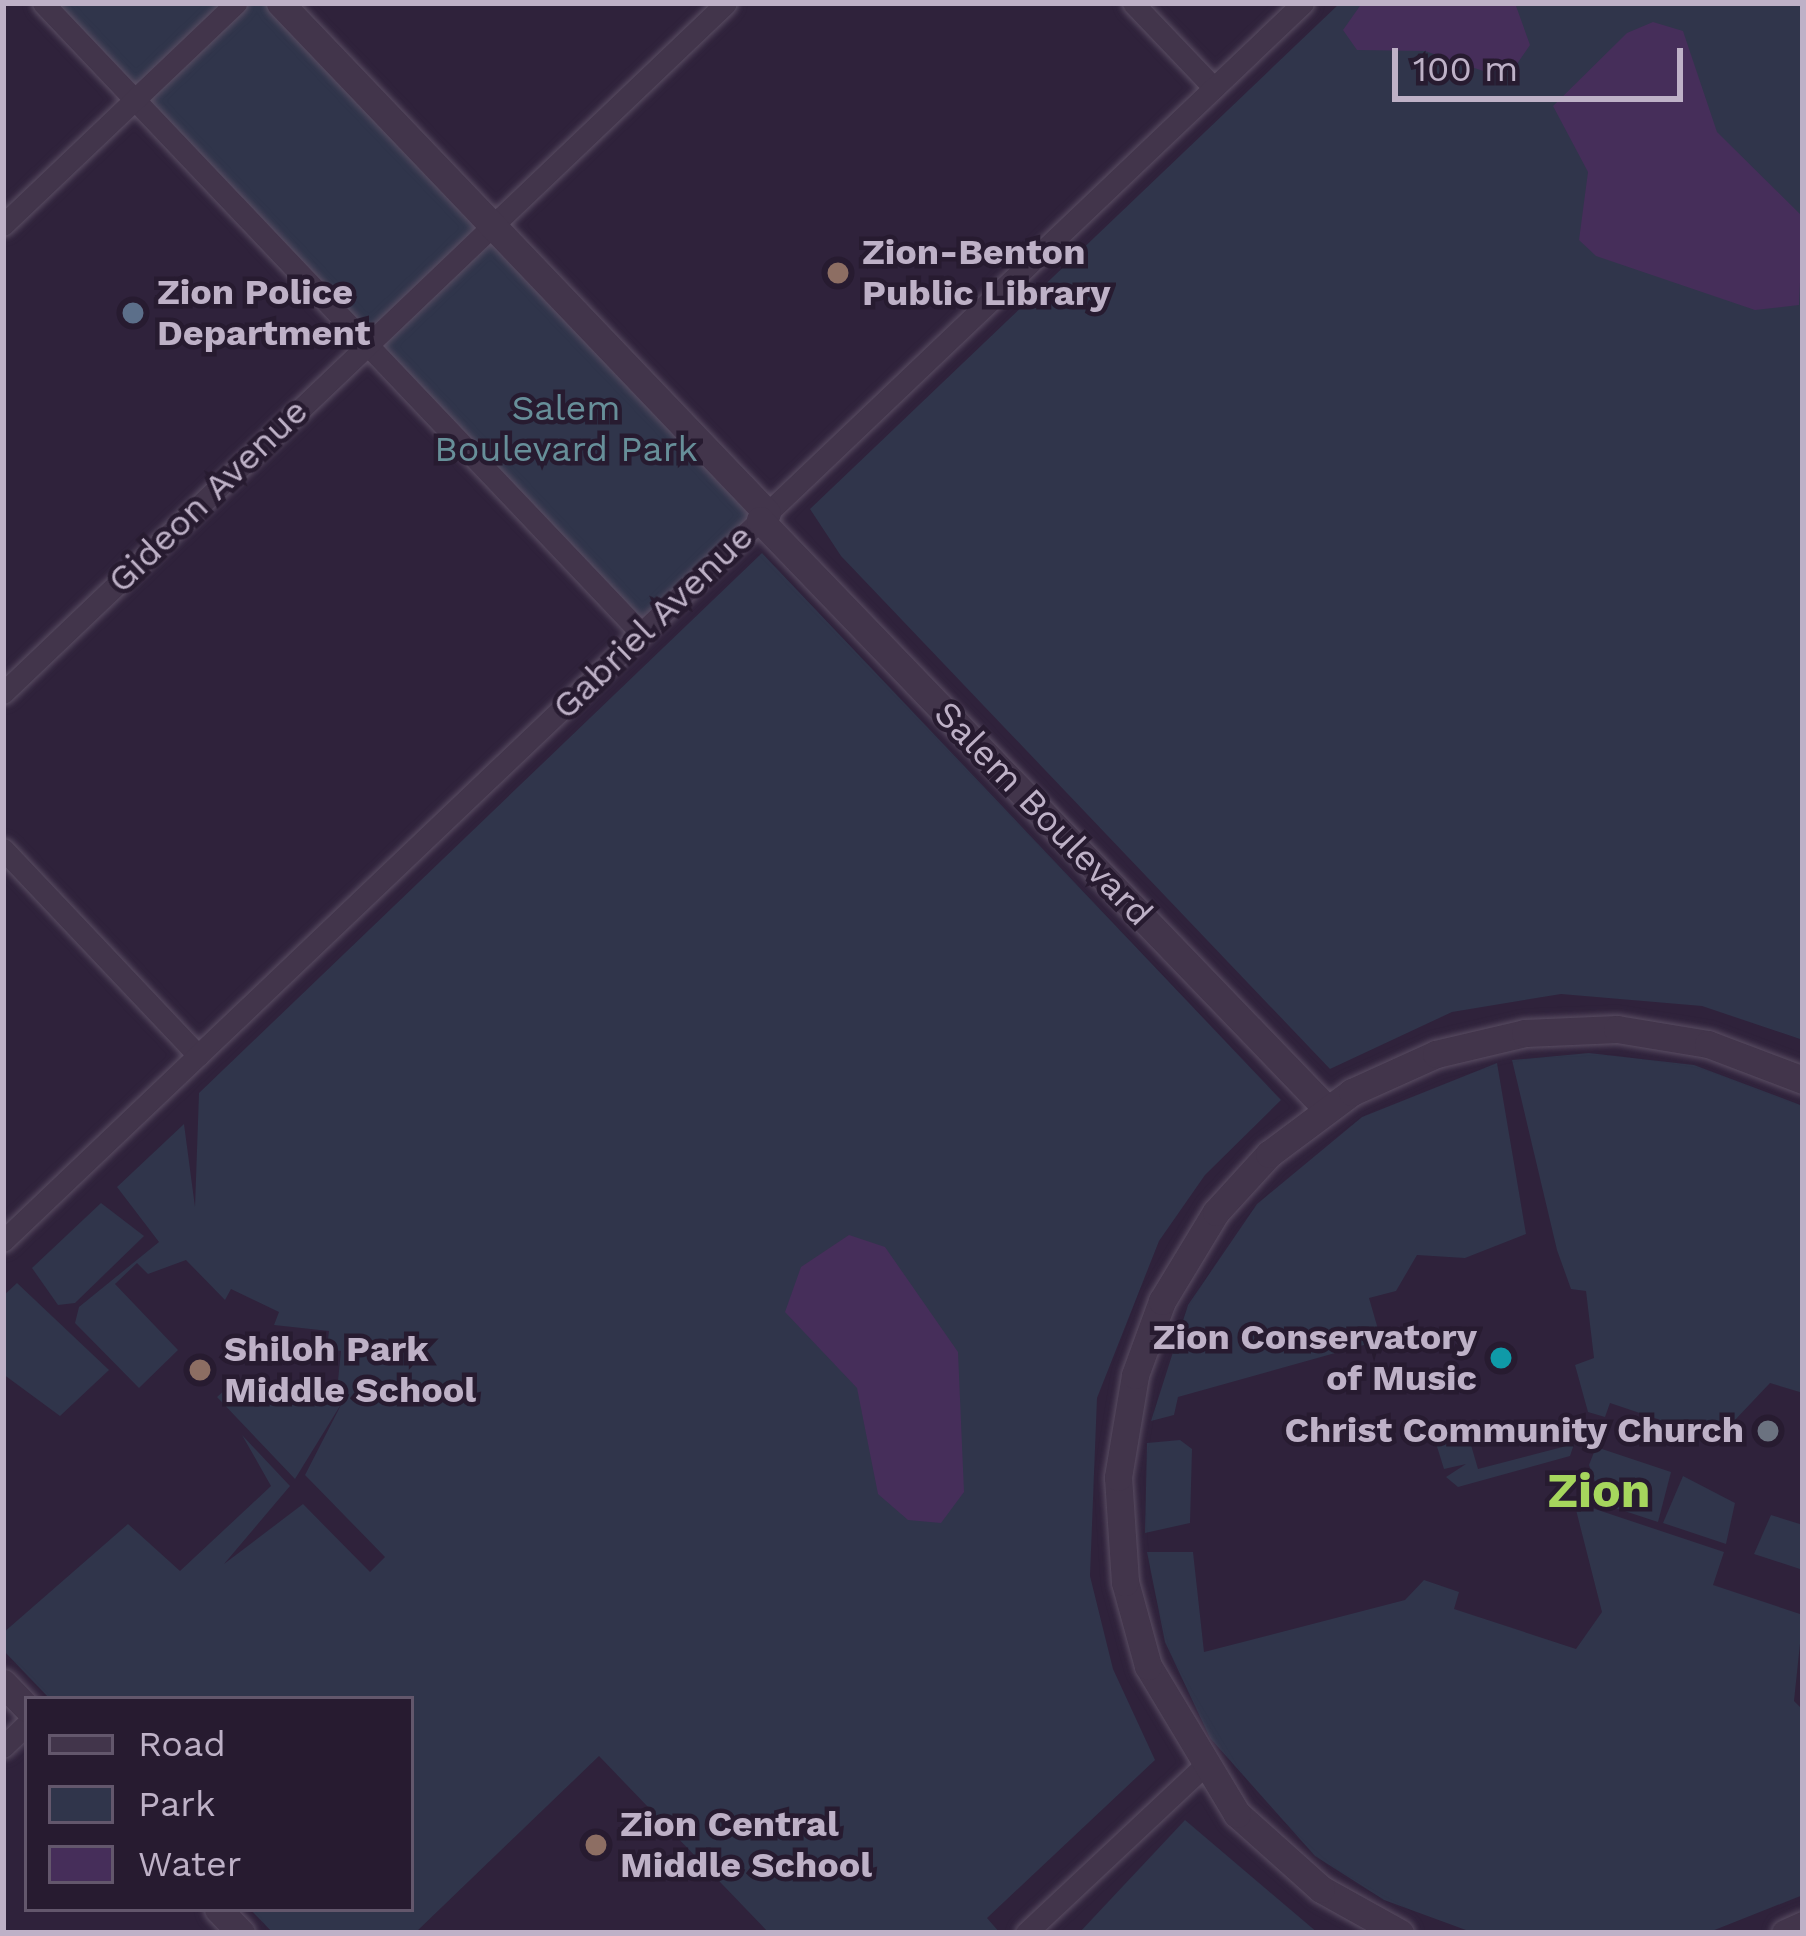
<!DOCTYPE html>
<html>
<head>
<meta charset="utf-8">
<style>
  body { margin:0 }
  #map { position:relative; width:1806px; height:1936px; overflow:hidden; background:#2f223b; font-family:"Work Sans",sans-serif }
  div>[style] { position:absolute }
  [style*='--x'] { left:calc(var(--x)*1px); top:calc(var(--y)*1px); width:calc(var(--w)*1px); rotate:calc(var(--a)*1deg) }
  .green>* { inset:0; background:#30354b }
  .water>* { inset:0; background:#462e5a }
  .roads { filter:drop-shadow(0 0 3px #5a4e63) drop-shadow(0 0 3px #5a4e63) }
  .minor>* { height:21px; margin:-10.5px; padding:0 10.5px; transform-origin:10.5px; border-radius:10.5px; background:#42354b }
  .tertiary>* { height:27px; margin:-13.5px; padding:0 13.5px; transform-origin:13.5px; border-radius:13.5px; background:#42354b }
  .dots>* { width:33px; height:33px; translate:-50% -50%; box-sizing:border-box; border:6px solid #271b30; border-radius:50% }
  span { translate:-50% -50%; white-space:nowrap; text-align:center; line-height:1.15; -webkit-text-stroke:9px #271b30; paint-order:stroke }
  .poi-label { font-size:36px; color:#beb1c7; font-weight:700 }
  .left { translate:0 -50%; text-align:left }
  .right { translate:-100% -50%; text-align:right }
  .park-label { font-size:36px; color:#678f99 }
  .street-label { font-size:36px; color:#beb1c7 }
  .district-label { font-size:48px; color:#a6d65d; font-weight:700 }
  .frame { position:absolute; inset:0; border:6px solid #beb1c7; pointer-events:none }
  .legend { position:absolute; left:24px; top:1696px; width:390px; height:216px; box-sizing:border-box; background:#271b30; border:3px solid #63576c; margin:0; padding:15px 21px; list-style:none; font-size:36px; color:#beb1c7 }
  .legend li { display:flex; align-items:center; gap:24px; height:60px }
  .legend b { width:60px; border:3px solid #63576c }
  .scale { position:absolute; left:1392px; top:48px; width:291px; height:54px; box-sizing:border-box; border:6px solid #beb1c7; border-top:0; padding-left:15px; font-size:36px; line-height:42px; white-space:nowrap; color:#beb1c7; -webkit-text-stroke:9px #271b30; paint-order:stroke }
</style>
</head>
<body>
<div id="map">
  <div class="green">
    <i style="clip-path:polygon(42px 3px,279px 3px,767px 513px,641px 633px)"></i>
    <i style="clip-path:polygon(1340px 3px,1803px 3px,1803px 1040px,1702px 1006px,1561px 994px,1452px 1012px,1330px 1069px,841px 556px,810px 509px)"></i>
    <i style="clip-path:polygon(762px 553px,1281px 1100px,1205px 1175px,1159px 1241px,1097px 1398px,1090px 1576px,1113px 1669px,1155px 1760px,987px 1918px,1000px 1933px,769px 1933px,599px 1756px,415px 1933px,273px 1933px,250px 1909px,411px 1909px,411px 1699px,50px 1699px,3px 1650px,3px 1633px,128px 1524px,180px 1571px,271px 1486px,242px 1435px,290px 1486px,224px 1564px,303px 1504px,370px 1572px,385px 1557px,305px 1475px,343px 1401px,295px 1479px,217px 1397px,227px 1388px,336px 1400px,341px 1351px,327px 1349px,329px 1331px,274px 1325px,279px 1312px,231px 1289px,225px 1300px,186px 1260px,148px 1274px,137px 1263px,115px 1284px,178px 1350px,139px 1388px,75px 1323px,79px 1307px,159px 1242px,117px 1187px,184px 1124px,195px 1207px,199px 1093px)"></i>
    <i style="clip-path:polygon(1589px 1053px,1694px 1065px,1803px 1106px,1803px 1393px,1770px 1383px,1717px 1439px,1610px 1403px,1605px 1417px,1588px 1412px,1575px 1365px,1594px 1358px,1586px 1291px,1571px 1289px,1557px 1250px,1512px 1060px)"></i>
    <i style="clip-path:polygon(1497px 1063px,1526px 1234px,1465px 1258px,1417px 1255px,1396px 1291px,1369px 1298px,1384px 1350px,1371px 1343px,1178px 1397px,1174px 1415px,1151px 1421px,1188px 1305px,1257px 1204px,1362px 1117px)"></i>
    <i style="clip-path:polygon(101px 1203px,144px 1236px,75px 1303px,58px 1305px,32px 1268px)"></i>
    <i style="clip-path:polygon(17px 1283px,109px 1370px,60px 1416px,3px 1374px,3px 1296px)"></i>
    <i style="clip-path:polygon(1452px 1431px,1469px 1438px,1478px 1469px,1574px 1444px,1570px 1456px,1458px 1487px,1446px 1477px,1466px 1464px,1444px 1469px,1434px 1437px)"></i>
    <i style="clip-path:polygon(1180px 1440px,1192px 1449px,1190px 1523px,1145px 1533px,1147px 1443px)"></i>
    <i style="clip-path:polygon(1596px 1447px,1671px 1472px,1658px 1522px,1603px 1504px,1589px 1465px)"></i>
    <i style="clip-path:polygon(1683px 1476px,1735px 1503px,1726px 1544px,1663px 1523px)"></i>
    <i style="clip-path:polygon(1574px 1502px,1724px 1552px,1713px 1585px,1803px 1615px,1794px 1701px,1803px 1710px,1803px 1895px,1707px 1933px,1474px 1933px,1384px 1900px,1315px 1856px,1210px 1738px,1165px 1642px,1147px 1552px,1193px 1552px,1204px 1652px,1405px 1600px,1424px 1580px,1459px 1592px,1454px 1609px,1576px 1649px,1602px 1612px)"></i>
    <i style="clip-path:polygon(1771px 1515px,1803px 1525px,1803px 1570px,1754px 1554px)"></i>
    <i style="clip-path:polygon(1185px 1820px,1318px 1933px,1079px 1933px)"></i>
  </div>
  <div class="water">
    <i style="clip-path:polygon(1362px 3px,1515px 3px,1530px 45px,1517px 64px,1489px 73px,1425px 51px,1357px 50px,1343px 30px)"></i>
    <i style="clip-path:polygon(1653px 22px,1683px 31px,1717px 132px,1803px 217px,1799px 305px,1755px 310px,1596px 256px,1579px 240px,1588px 172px,1553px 106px,1627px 33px)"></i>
    <i style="clip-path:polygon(849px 1235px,885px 1247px,958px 1352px,964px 1492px,941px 1523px,908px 1520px,878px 1494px,857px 1388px,785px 1312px,801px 1267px)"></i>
  </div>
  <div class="roads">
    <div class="minor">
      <i style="--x:43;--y:3;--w:869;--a:46.49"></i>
      <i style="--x:1133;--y:3;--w:117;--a:46.4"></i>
      <i style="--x:3;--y:225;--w:322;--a:-43.6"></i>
      <i style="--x:3;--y:693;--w:999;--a:-43.66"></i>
      <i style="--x:3;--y:849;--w:284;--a:46.6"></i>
      <i style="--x:3;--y:1241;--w:1795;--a:-43.6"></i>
      <i style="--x:3;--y:1747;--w:33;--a:-44"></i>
      <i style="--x:1026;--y:1933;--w:241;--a:-43.2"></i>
    </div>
    <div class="tertiary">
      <i style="--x:280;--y:3;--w:705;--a:46.32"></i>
      <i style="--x:760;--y:520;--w:816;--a:46.09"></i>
      <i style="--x:3;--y:1683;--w:35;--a:46"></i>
      <i style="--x:218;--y:1909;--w:33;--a:46"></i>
      <i style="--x:1400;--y:1933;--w:90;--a:-150.9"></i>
      <i style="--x:1321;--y:1889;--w:113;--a:-138.2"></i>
      <i style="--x:1237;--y:1814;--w:173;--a:-121"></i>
      <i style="--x:1148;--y:1666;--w:87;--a:-105.3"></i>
      <i style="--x:1125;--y:1582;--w:105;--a:-93.8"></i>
      <i style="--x:1118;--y:1477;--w:103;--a:-80.5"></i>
      <i style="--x:1135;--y:1375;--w:79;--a:-70"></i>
      <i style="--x:1162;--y:1301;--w:104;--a:-58.8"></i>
      <i style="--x:1216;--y:1212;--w:79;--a:-47.6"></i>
      <i style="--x:1269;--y:1154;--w:104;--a:-36.8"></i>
      <i style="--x:1352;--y:1092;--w:92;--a:-24.3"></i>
      <i style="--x:1436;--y:1054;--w:91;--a:-13.3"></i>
      <i style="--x:1525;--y:1033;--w:92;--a:-2.5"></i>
      <i style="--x:1617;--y:1029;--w:92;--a:9.4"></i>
      <i style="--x:1708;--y:1044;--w:102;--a:20.8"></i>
      <i style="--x:1785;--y:1933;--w:20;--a:-24"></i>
    </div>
  </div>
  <div class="dots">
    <i style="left:838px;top:273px;background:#8d6e63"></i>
    <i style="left:133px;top:313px;background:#5c6f8a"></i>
    <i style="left:1501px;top:1358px;background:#0f9aa8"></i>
    <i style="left:200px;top:1370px;background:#8d6e63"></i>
    <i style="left:1768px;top:1431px;background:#6b7280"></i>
    <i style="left:596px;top:1845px;background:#8d6e63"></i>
  </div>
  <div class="poi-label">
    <span class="left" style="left:862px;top:273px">Zion-Benton<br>Public Library</span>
    <span class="left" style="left:157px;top:313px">Zion Police<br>Department</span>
    <span class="right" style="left:1477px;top:1358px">Zion Conservatory<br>of Music</span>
    <span class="left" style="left:224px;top:1370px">Shiloh Park<br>Middle School</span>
    <span class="right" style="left:1744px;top:1431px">Christ Community Church</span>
    <span class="left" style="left:620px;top:1845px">Zion Central<br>Middle School</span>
  </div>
  <div class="park-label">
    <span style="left:566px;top:429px">Salem<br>Boulevard Park</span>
  </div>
  <div class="street-label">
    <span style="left:208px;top:496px;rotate:-44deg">Gideon Avenue</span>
    <span style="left:653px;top:622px;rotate:-44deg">Gabriel Avenue</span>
    <span style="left:1043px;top:814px;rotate:46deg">Salem Boulevard</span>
  </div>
  <div class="district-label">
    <span style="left:1599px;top:1491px">Zion</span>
  </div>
  <div class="frame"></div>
  <ul class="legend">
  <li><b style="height:15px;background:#42354b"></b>Road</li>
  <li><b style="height:33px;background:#30354b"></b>Park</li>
  <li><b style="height:33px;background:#462e5a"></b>Water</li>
  </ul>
  <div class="scale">100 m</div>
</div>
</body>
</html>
